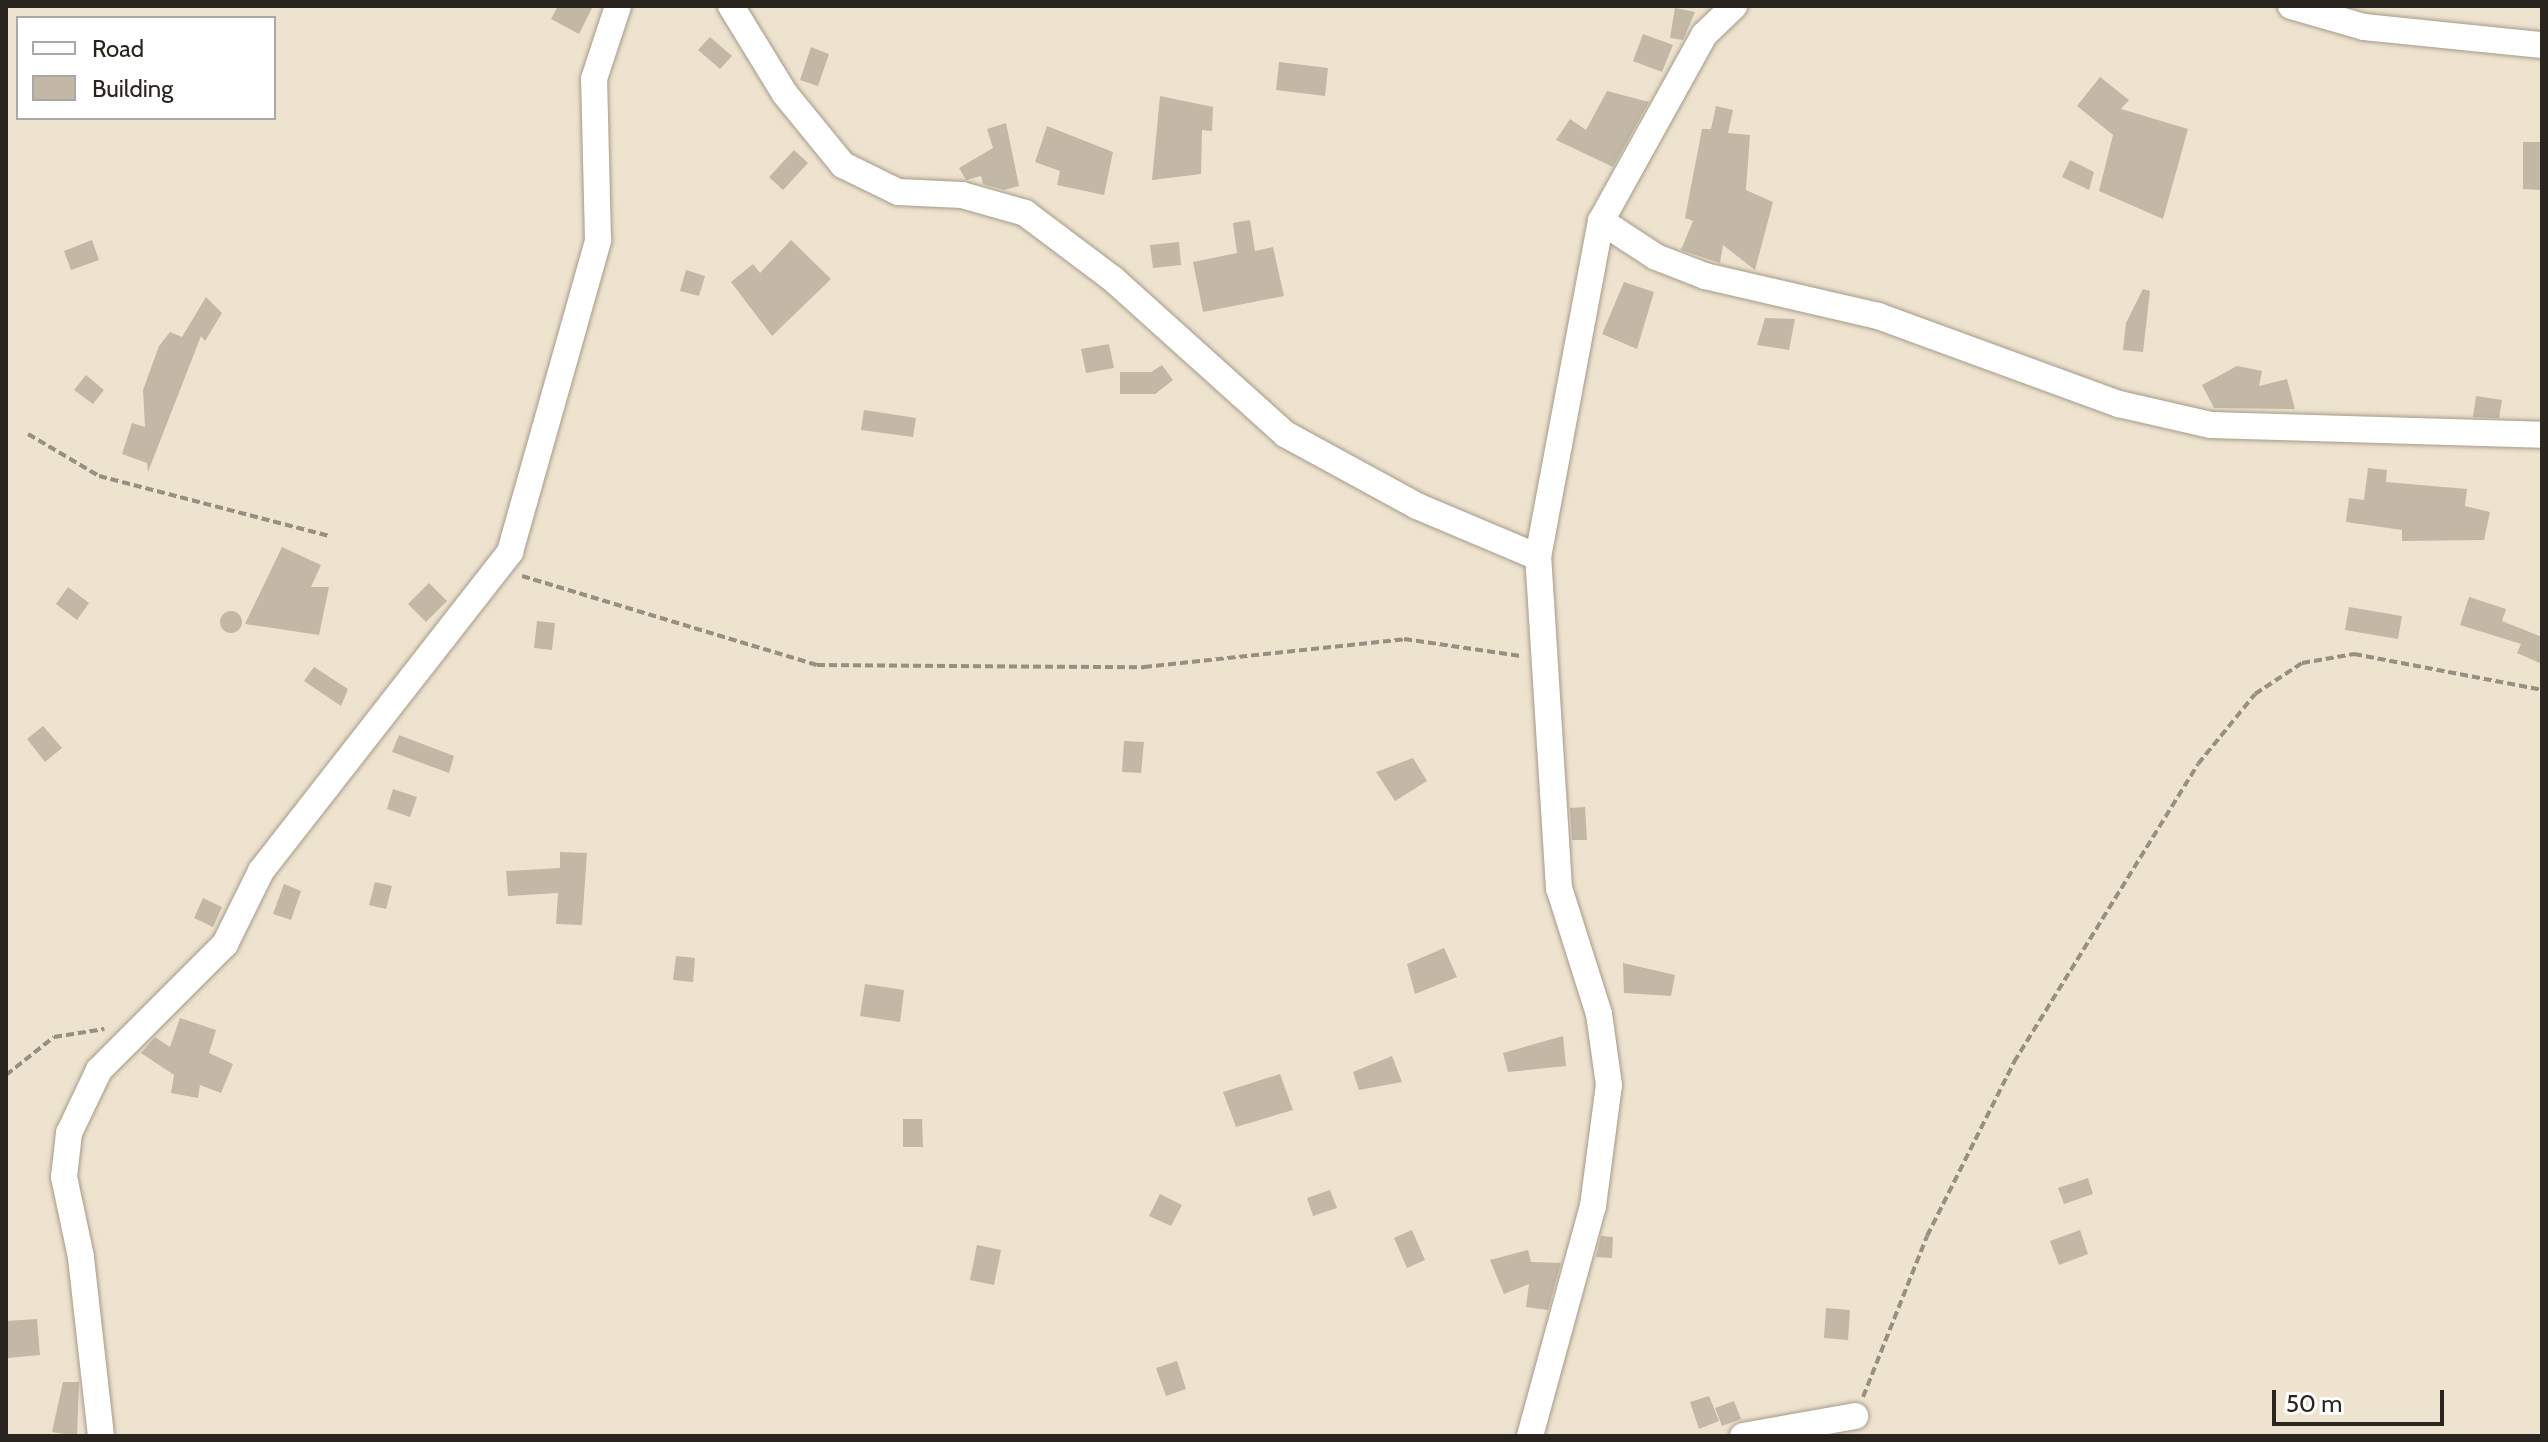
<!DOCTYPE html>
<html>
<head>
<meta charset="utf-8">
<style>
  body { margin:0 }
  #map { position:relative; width:2548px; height:1442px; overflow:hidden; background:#eee3cf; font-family:Cabin,sans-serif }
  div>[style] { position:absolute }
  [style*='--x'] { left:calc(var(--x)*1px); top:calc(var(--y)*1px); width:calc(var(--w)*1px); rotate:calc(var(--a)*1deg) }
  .building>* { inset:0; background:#c2b8a5 }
  .round { border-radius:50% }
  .path>* { height:4px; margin-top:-2px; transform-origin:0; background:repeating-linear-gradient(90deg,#978f81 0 8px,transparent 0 12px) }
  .roads { filter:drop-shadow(0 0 2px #a49b88) drop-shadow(0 0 2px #a49b88) }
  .minor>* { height:26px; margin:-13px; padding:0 13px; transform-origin:13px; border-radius:13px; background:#fff }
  span { translate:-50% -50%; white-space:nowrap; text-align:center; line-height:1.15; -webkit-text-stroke:6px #fff; paint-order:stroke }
  .frame { position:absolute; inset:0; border:8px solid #29251e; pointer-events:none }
  .legend { position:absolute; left:16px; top:16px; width:260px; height:104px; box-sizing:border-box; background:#fff; border:2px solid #a9a8a5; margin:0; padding:10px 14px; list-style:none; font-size:24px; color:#29251e }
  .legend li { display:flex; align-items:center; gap:16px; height:40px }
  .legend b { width:40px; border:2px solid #a9a8a5 }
  .scale { position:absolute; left:2272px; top:1390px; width:172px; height:36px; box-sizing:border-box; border:4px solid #29251e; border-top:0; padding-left:10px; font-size:24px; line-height:28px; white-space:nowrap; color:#29251e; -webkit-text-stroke:6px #fff; paint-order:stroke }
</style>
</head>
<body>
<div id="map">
  <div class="building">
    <i style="clip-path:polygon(558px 6px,593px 6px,579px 34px,551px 19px)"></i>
    <i style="clip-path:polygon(1675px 8px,1695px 12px,1683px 40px,1670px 38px)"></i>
    <i style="clip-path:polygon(1643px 34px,1673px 45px,1662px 72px,1633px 61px)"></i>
    <i style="clip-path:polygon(710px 37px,732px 56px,720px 69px,698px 50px)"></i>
    <i style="clip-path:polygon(811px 47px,829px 54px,818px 86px,800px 80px)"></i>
    <i style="clip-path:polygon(1279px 62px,1328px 68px,1325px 96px,1276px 90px)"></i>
    <i style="clip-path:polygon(2100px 77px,2129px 100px,2121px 109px,2188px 129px,2163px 219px,2099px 191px,2113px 135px,2077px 106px)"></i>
    <i style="clip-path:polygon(1607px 91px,1649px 102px,1613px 167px,1556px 140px,1570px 119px,1586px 130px)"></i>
    <i style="clip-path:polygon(1160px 96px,1213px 107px,1212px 131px,1202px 130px,1201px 174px,1152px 180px)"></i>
    <i style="clip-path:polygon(1716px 106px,1733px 110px,1728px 133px,1750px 135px,1746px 190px,1773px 202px,1755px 270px,1723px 245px,1720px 263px,1681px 250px,1693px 221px,1685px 218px,1702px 129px,1711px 129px)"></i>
    <i style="clip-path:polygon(1006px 123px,1019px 186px,1004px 190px,983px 184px,981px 176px,966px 180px,959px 168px,993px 148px,987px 129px)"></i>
    <i style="clip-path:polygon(1047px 126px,1113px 152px,1104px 195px,1057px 185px,1060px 171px,1035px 162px)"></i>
    <i style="clip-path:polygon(2523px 142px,2542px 142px,2542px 190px,2523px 189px)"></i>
    <i style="clip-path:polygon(794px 150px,808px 163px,783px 190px,769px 177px)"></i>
    <i style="clip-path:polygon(2070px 160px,2094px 172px,2089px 190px,2062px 177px)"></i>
    <i style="clip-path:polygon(1250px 220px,1255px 251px,1273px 247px,1284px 296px,1203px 312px,1193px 262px,1237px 253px,1233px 223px)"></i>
    <i style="clip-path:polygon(92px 240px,99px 260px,71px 270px,64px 251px)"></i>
    <i style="clip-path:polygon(791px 240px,831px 279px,772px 336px,731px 282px,753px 264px,760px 273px)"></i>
    <i style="clip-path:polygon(1179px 242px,1181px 265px,1153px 268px,1150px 245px)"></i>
    <i style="clip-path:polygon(686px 270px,705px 276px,699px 296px,680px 291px)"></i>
    <i style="clip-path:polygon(1624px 282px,1654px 292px,1637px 349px,1602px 334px)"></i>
    <i style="clip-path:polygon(2143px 289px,2150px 291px,2143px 352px,2123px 350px,2126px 323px)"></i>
    <i style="clip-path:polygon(206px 297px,222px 313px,205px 341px,201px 336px,148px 472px,147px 463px,122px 454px,132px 423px,145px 427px,143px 390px,159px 346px,170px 332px,182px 337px)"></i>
    <i style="clip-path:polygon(1765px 318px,1795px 319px,1789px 350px,1757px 345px)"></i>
    <i style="clip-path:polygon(1109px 344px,1114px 368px,1086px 373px,1081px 349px)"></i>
    <i style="clip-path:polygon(1162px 365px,1173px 380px,1155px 394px,1120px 394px,1120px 372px,1151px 372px)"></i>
    <i style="clip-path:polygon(2237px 366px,2262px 371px,2259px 386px,2287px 379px,2295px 409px,2214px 408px,2202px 385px)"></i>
    <i style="clip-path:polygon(86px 375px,104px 390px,93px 404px,74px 390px)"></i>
    <i style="clip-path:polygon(2476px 396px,2502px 400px,2499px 418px,2473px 417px)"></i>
    <i style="clip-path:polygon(864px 410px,916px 418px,913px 437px,861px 430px)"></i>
    <i style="clip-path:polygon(2368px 468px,2387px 470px,2386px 482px,2467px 489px,2465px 506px,2490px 512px,2484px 540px,2402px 541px,2402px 530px,2346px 522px,2349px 498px,2364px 500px)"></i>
    <i style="clip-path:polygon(282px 547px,321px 565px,311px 587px,329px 587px,319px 635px,245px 624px)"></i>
    <i style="clip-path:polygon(429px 583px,447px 601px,426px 622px,408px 604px)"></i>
    <i style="clip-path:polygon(68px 587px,89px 603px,77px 620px,56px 604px)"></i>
    <i style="clip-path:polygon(2469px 597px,2506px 609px,2502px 621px,2542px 637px,2542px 664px,2517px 653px,2521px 644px,2460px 625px)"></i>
    <i style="clip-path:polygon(2349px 607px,2402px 616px,2398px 639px,2345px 630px)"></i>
    <i class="round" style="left:220px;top:611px;width:22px;height:22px"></i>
    <i style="clip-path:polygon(537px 621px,555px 623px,552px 650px,534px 648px)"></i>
    <i style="clip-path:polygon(314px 667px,348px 689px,341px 706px,304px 681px)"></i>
    <i style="clip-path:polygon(43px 726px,62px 748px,45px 762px,27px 739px)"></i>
    <i style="clip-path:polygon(399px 735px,454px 756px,449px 773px,392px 752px)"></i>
    <i style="clip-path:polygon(1124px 741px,1144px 742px,1141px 773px,1122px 772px)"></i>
    <i style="clip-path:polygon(1413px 758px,1427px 781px,1395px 801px,1376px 772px)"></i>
    <i style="clip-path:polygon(393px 789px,417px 797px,410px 817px,387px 809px)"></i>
    <i style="clip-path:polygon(1585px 807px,1587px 840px,1572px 840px,1570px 808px)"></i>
    <i style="clip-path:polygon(560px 852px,587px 853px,582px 925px,556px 924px,558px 893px,508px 896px,506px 871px,560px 868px)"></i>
    <i style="clip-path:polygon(375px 882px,392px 886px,386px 909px,369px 905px)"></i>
    <i style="clip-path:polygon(284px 884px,301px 891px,291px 920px,273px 914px)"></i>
    <i style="clip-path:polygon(203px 898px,222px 907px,213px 927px,194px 918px)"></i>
    <i style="clip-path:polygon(1444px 948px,1457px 977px,1415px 994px,1407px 964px)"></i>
    <i style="clip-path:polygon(676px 956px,695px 958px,693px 982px,673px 980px)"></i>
    <i style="clip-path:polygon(1623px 963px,1675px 975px,1671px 996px,1624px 993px)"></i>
    <i style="clip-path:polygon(865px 984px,904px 990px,900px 1022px,860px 1016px)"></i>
    <i style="clip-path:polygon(180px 1018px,216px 1030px,209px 1053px,233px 1064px,221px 1093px,200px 1085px,198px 1098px,171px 1093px,174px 1075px,141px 1053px,155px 1037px,170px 1047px)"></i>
    <i style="clip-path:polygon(1563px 1036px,1566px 1066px,1508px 1072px,1503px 1053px)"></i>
    <i style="clip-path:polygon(1392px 1056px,1402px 1082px,1359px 1090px,1353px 1072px)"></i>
    <i style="clip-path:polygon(1280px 1074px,1293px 1110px,1236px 1127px,1223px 1092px)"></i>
    <i style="clip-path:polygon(903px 1119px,922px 1119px,923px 1147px,903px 1147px)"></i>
    <i style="clip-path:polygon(2088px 1178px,2093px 1194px,2064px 1204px,2058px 1188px)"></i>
    <i style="clip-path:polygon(1330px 1190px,1337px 1208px,1313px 1216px,1307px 1198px)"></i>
    <i style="clip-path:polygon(1160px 1194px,1182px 1205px,1171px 1226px,1149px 1216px)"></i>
    <i style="clip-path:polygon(1412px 1230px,1425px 1260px,1407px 1268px,1394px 1238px)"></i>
    <i style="clip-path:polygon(2080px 1230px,2088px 1254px,2059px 1265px,2050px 1241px)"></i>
    <i style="clip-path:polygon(1601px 1236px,1613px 1237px,1612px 1258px,1596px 1257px)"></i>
    <i style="clip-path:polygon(977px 1245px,1001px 1250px,994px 1285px,970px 1280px)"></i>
    <i style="clip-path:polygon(1528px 1250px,1531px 1262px,1561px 1263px,1548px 1310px,1526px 1307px,1529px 1284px,1504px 1294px,1490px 1260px)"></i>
    <i style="clip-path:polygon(1826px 1308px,1850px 1310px,1848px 1340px,1824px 1338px)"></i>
    <i style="clip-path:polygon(37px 1319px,40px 1355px,8px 1358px,6px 1321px)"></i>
    <i style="clip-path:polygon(1177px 1361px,1186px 1389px,1166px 1396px,1156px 1368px)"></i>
    <i style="clip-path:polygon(63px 1382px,79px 1382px,77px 1436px,52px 1432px)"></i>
    <i style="clip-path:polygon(1709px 1396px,1719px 1421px,1699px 1429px,1690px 1402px)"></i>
    <i style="clip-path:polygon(1734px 1401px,1741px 1419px,1722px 1426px,1715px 1408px)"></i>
  </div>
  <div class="path">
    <i style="--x:28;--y:434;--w:82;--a:30.6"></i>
    <i style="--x:99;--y:476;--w:238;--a:14.6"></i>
    <i style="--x:522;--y:576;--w:308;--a:16.8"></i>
    <i style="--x:817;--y:665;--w:327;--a:0.4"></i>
    <i style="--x:1144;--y:667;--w:262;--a:-6.1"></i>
    <i style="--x:1404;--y:639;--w:118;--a:8.3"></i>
    <i style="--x:6;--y:1075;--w:61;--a:-38.4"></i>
    <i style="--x:54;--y:1037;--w:51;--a:-9.1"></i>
    <i style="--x:1863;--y:1397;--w:173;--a:-68.3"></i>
    <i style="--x:1927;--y:1236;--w:195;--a:-63.4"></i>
    <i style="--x:2014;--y:1062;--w:350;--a:-58.3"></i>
    <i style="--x:2198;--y:764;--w:90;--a:-50.8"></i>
    <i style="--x:2255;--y:694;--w:56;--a:-33.4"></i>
    <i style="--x:2302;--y:663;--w:53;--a:-9.8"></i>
    <i style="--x:2354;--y:654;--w:191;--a:10.8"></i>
  </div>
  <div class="roads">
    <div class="minor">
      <i style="--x:731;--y:6;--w:103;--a:58.5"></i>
      <i style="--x:785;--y:94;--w:92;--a:50.8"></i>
      <i style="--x:843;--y:165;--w:61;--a:26.1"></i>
      <i style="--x:898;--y:192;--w:64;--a:2.7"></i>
      <i style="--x:962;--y:195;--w:66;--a:15.9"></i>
      <i style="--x:1025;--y:213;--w:110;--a:36.9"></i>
      <i style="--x:1113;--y:279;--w:232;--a:42"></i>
      <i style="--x:1285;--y:434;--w:150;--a:28.6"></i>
      <i style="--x:1417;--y:506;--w:131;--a:22.9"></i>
      <i style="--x:2291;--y:6;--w:76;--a:16"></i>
      <i style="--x:2364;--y:27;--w:179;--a:5.8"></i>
      <i style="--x:1601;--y:221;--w:66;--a:33.2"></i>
      <i style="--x:1656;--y:257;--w:53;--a:21.2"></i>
      <i style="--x:1705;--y:276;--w:178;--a:13"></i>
      <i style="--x:1878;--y:316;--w:257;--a:20.1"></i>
      <i style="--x:2119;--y:404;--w:94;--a:12.9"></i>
      <i style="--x:2211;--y:425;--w:331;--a:1.7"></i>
      <i style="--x:101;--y:1436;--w:180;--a:-96.4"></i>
      <i style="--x:81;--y:1257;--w:82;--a:-102"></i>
      <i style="--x:64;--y:1177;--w:44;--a:-83.5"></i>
      <i style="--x:69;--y:1133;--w:70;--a:-64.5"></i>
      <i style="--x:99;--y:1070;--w:178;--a:-45"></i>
      <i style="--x:225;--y:944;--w:81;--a:-63.7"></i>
      <i style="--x:261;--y:871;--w:405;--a:-52"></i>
      <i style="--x:510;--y:552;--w:324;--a:-74.2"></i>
      <i style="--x:598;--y:240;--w:161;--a:-91.4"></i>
      <i style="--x:594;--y:79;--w:77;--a:-71.8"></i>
      <i style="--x:1530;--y:1436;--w:238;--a:-74.7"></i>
      <i style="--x:1593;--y:1206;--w:122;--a:-82.5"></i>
      <i style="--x:1609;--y:1085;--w:72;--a:-98"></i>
      <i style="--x:1599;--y:1014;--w:132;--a:-107.6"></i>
      <i style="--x:1559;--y:888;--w:332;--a:-93.6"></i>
      <i style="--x:1538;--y:557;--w:342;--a:-79.4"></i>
      <i style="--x:1601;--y:221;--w:213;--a:-61"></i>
      <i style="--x:1704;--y:35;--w:42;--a:-44"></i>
      <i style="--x:1743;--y:1436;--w:114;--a:-10.1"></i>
    </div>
  </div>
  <div class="frame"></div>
  <ul class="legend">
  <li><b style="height:10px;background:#fff"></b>Road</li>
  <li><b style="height:22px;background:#c2b8a5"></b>Building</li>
  </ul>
  <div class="scale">50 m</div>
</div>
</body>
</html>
